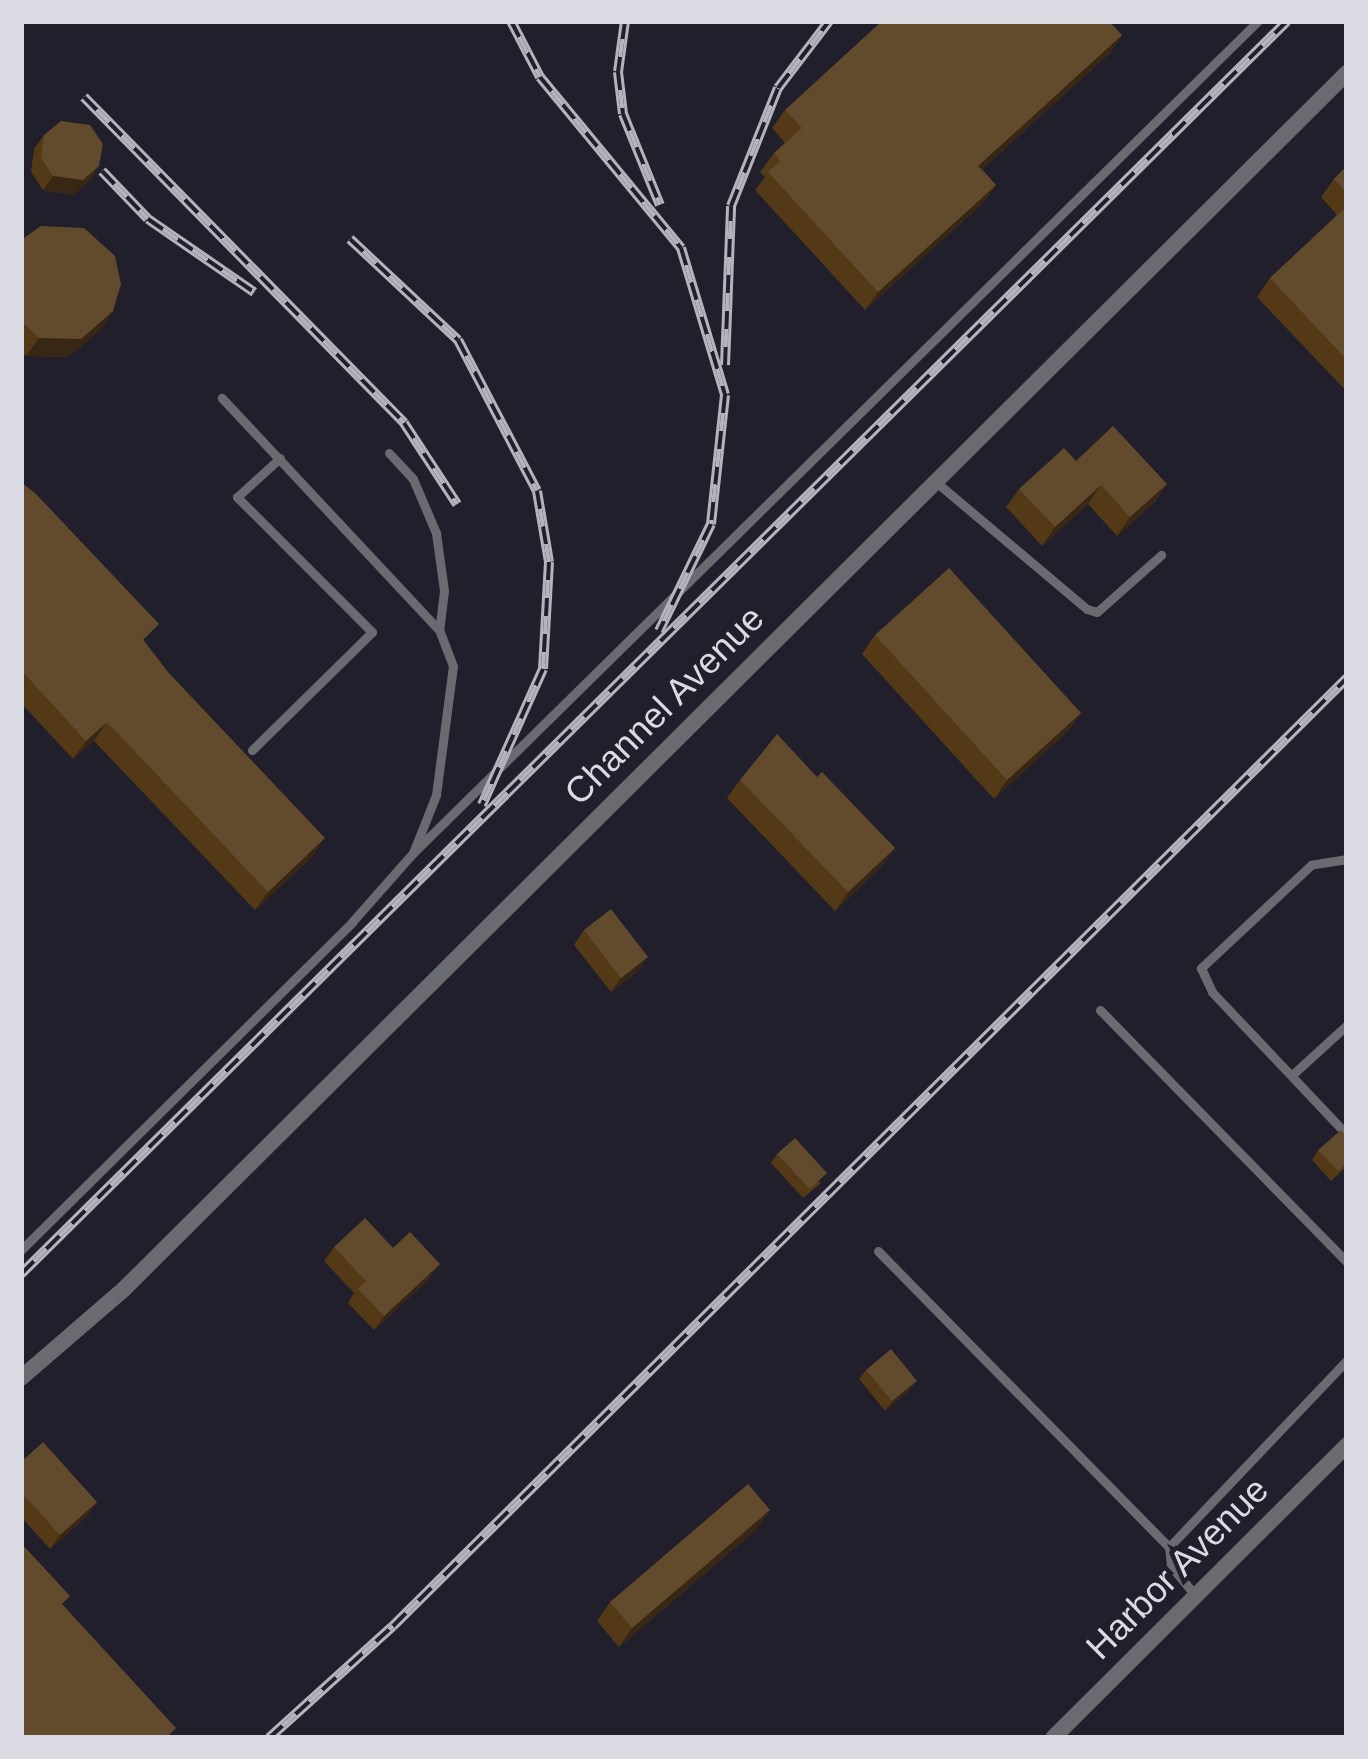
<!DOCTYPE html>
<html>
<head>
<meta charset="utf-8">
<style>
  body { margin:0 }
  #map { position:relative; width:1368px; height:1759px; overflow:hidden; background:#201f2b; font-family:Helvetica,sans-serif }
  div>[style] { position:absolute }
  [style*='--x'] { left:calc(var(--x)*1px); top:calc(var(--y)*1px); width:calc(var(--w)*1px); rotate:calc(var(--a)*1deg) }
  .service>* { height:9px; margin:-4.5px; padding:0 4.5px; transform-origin:4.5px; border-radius:4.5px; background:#6a6a71 }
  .minor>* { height:16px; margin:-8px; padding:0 8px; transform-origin:8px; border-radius:8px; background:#6a6a71 }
  .rail>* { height:10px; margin-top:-5px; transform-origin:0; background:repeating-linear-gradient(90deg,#201f2b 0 18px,#b5b4bd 0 36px); box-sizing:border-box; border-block:3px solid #b5b4bd }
  .wall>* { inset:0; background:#533916 }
  .shaded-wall>* { inset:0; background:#392715 }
  .building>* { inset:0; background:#624a2c }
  span { translate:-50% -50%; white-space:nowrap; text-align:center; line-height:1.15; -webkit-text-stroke:9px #201f2b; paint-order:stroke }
  .street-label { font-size:36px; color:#dadae2 }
  .frame { position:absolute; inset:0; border:24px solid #dadae2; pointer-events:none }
</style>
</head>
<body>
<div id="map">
  <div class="service">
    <i style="--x:389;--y:453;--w:35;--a:47"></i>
    <i style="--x:413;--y:479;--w:59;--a:66.9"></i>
    <i style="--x:436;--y:533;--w:59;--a:82.1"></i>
    <i style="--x:444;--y:591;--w:39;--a:97"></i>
    <i style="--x:936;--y:482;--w:197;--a:40.1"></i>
    <i style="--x:1087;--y:609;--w:10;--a:17"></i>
    <i style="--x:1097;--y:612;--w:86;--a:-41.7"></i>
    <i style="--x:252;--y:750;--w:168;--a:-44.5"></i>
    <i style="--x:372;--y:632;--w:191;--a:-135"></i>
    <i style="--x:237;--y:497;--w:58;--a:-42.2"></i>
    <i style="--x:413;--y:853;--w:1186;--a:-44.56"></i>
    <i style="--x:1347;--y:859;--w:36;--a:171"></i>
    <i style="--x:1311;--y:865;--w:151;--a:136.9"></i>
    <i style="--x:1201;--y:968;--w:26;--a:65"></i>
    <i style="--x:1212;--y:992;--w:197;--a:46.6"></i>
    <i style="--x:1100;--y:1010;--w:353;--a:45.6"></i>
    <i style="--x:1292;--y:1075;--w:74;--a:-42.3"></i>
    <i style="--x:21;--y:1250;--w:466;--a:-44.7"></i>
    <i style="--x:352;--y:922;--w:92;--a:-48.5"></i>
    <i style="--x:413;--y:853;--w:62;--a:-68.4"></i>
    <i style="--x:436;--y:795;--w:130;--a:-82.5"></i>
    <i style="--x:453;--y:666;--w:39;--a:-111"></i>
    <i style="--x:439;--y:630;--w:318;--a:-133.1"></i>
    <i style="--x:878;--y:1251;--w:415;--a:45.5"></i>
    <i style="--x:1196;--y:1596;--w:39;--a:-130"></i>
    <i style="--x:1171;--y:1566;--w:19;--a:-96"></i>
    <i style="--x:1169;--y:1547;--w:258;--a:-46.4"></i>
  </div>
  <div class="minor">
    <i style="--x:21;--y:1378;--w:136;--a:-40.8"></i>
    <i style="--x:124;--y:1289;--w:1725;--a:-44.84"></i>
    <i style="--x:1053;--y:1738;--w:415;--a:-44.9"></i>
  </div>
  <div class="rail">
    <i style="--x:511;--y:21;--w:63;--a:62.6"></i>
    <i style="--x:540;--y:77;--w:222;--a:50.5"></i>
    <i style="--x:681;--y:248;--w:153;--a:73.3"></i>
    <i style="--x:725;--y:395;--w:130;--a:96.2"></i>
    <i style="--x:711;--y:524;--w:119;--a:115.9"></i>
    <i style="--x:625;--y:21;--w:51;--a:97.8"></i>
    <i style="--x:618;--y:72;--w:42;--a:83.2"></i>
    <i style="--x:623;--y:114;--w:98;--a:67.9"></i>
    <i style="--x:84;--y:97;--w:457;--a:45.5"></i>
    <i style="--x:404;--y:423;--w:97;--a:56.8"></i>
    <i style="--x:102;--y:171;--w:66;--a:46.2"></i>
    <i style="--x:148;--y:219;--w:129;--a:34.6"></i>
    <i style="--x:350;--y:239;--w:148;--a:43.1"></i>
    <i style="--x:458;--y:340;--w:170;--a:62.4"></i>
    <i style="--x:537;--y:491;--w:72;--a:80.4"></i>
    <i style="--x:549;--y:562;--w:107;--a:93.2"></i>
    <i style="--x:543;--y:669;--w:149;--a:114.2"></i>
    <i style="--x:725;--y:365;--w:159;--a:-87.8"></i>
    <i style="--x:731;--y:206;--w:127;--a:-68.3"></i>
    <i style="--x:778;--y:88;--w:84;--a:-52.7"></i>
    <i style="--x:21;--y:1274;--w:1781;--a:-44.7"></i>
    <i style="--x:269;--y:1738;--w:167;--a:-42.1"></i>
    <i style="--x:393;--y:1626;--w:1345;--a:-44.82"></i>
  </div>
  <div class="wall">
    <i style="clip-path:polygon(1122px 35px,1109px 54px,982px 169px,996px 185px,983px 203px,865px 310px,755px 190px,765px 177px,760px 172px,774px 153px,785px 143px,772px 128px,785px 110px)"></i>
    <i style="clip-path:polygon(44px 135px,99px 166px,90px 180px,73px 195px,43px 190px,31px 172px,34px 149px)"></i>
    <i style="clip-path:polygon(1347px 166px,1347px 392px,1257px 297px,1270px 278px,1337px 215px,1321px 197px,1334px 179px)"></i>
    <i style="clip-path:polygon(21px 240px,113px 311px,100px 330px,68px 357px,26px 356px,21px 352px)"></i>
    <i style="clip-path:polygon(1076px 461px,1167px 484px,1154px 503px,1117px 536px,1088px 504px,1042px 546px,1006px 507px,1019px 489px)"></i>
    <i style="clip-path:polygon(21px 482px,312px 857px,255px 910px,94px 741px,73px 759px,21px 703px)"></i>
    <i style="clip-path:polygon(875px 635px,1081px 713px,1068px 731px,994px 799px,862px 654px)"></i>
    <i style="clip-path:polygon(817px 777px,895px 848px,882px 866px,835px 911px,727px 798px,740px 780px)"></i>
    <i style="clip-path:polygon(584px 930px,638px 971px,611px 992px,574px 945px)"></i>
    <i style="clip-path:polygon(1318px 1150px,1347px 1166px,1331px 1181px,1312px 1160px)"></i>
    <i style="clip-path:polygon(777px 1154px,821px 1183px,803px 1198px,771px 1163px)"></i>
    <i style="clip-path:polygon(334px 1247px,393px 1248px,430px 1278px,374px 1330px,348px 1303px,354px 1293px,324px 1261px)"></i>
    <i style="clip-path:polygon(866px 1370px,910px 1390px,885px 1411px,859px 1379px)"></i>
    <i style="clip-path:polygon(21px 1462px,97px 1502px,87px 1516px,50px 1549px,21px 1517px)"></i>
    <i style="clip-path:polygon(757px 1529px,619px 1647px,597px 1621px,610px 1602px)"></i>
  </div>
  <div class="shaded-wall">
    <i style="clip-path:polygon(1122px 35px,1109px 54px,965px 184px,978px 166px)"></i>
    <i style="clip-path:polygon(99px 166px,90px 180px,73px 195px,43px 190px,53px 176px)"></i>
    <i style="clip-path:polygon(996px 185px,983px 203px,865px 310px,878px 292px)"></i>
    <i style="clip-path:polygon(113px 311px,100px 330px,68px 357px,26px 356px,39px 338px)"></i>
    <i style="clip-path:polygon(1167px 484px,1154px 503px,1117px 536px,1130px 517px)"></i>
    <i style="clip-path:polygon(1101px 485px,1088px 504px,1042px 546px,1055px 527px)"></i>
    <i style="clip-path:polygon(1081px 713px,1068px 731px,994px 799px,1007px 780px)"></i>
    <i style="clip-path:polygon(107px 722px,94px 741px,73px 759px,86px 741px)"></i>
    <i style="clip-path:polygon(325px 838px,312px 857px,255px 910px,268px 892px)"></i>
    <i style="clip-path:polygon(895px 848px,882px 866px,835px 911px,848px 892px)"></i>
    <i style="clip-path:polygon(648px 957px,638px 971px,611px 992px,621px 978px)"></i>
    <i style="clip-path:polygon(440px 1264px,430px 1278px,374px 1330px,384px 1316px)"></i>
    <i style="clip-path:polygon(917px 1381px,910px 1390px,885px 1411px,892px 1401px)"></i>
    <i style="clip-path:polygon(97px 1502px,87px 1516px,50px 1549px,60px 1535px)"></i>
    <i style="clip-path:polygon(770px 1510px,757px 1529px,619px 1647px,632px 1628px)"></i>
  </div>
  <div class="building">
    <i style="clip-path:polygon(882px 21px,1109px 21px,1122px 35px,978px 166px,996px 185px,878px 292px,768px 172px,780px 161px,774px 153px,802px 128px,785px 110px)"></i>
    <i style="clip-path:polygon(61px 121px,90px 125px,103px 144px,99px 166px,83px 180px,53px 176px,41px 158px,44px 135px)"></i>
    <i style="clip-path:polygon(1347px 166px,1347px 194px,1334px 179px)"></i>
    <i style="clip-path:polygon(1347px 206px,1347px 360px,1270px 278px)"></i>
    <i style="clip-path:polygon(41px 226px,84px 228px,115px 256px,121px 284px,113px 311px,81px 339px,39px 338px,21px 321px,21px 240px)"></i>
    <i style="clip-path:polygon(1113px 426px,1167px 484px,1130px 517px,1101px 485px,1055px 527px,1019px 489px,1064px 448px,1076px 461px)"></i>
    <i style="clip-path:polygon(21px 482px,36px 494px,159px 624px,143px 640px,165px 669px,325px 838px,268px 892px,107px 722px,86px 741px,21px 670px)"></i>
    <i style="clip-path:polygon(949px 568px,1081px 713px,1007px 780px,875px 635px)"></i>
    <i style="clip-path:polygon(777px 734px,817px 777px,822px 772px,895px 848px,848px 892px,740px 780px)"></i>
    <i style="clip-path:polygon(611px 909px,648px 957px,621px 978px,584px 930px)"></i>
    <i style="clip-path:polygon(1341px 1130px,1347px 1137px,1347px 1163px,1338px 1171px,1318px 1150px)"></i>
    <i style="clip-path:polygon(795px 1138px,827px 1173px,810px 1189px,777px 1154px)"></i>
    <i style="clip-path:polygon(365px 1218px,393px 1248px,410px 1232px,440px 1264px,384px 1316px,358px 1289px,366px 1281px,334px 1247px)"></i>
    <i style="clip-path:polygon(891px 1349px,917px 1381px,892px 1401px,866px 1370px)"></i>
    <i style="clip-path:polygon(43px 1442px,97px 1502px,60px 1535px,21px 1492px,21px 1462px)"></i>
    <i style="clip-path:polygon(748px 1484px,770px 1510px,632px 1628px,610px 1602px)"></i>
    <i style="clip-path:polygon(21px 1543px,70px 1596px,62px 1604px,176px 1728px,166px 1738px,21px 1738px)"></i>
  </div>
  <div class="street-label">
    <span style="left:664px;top:705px;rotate:-45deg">Channel Avenue</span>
    <span style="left:1177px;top:1568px;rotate:-45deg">Harbor Avenue</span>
  </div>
  <div class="frame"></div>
</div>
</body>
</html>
